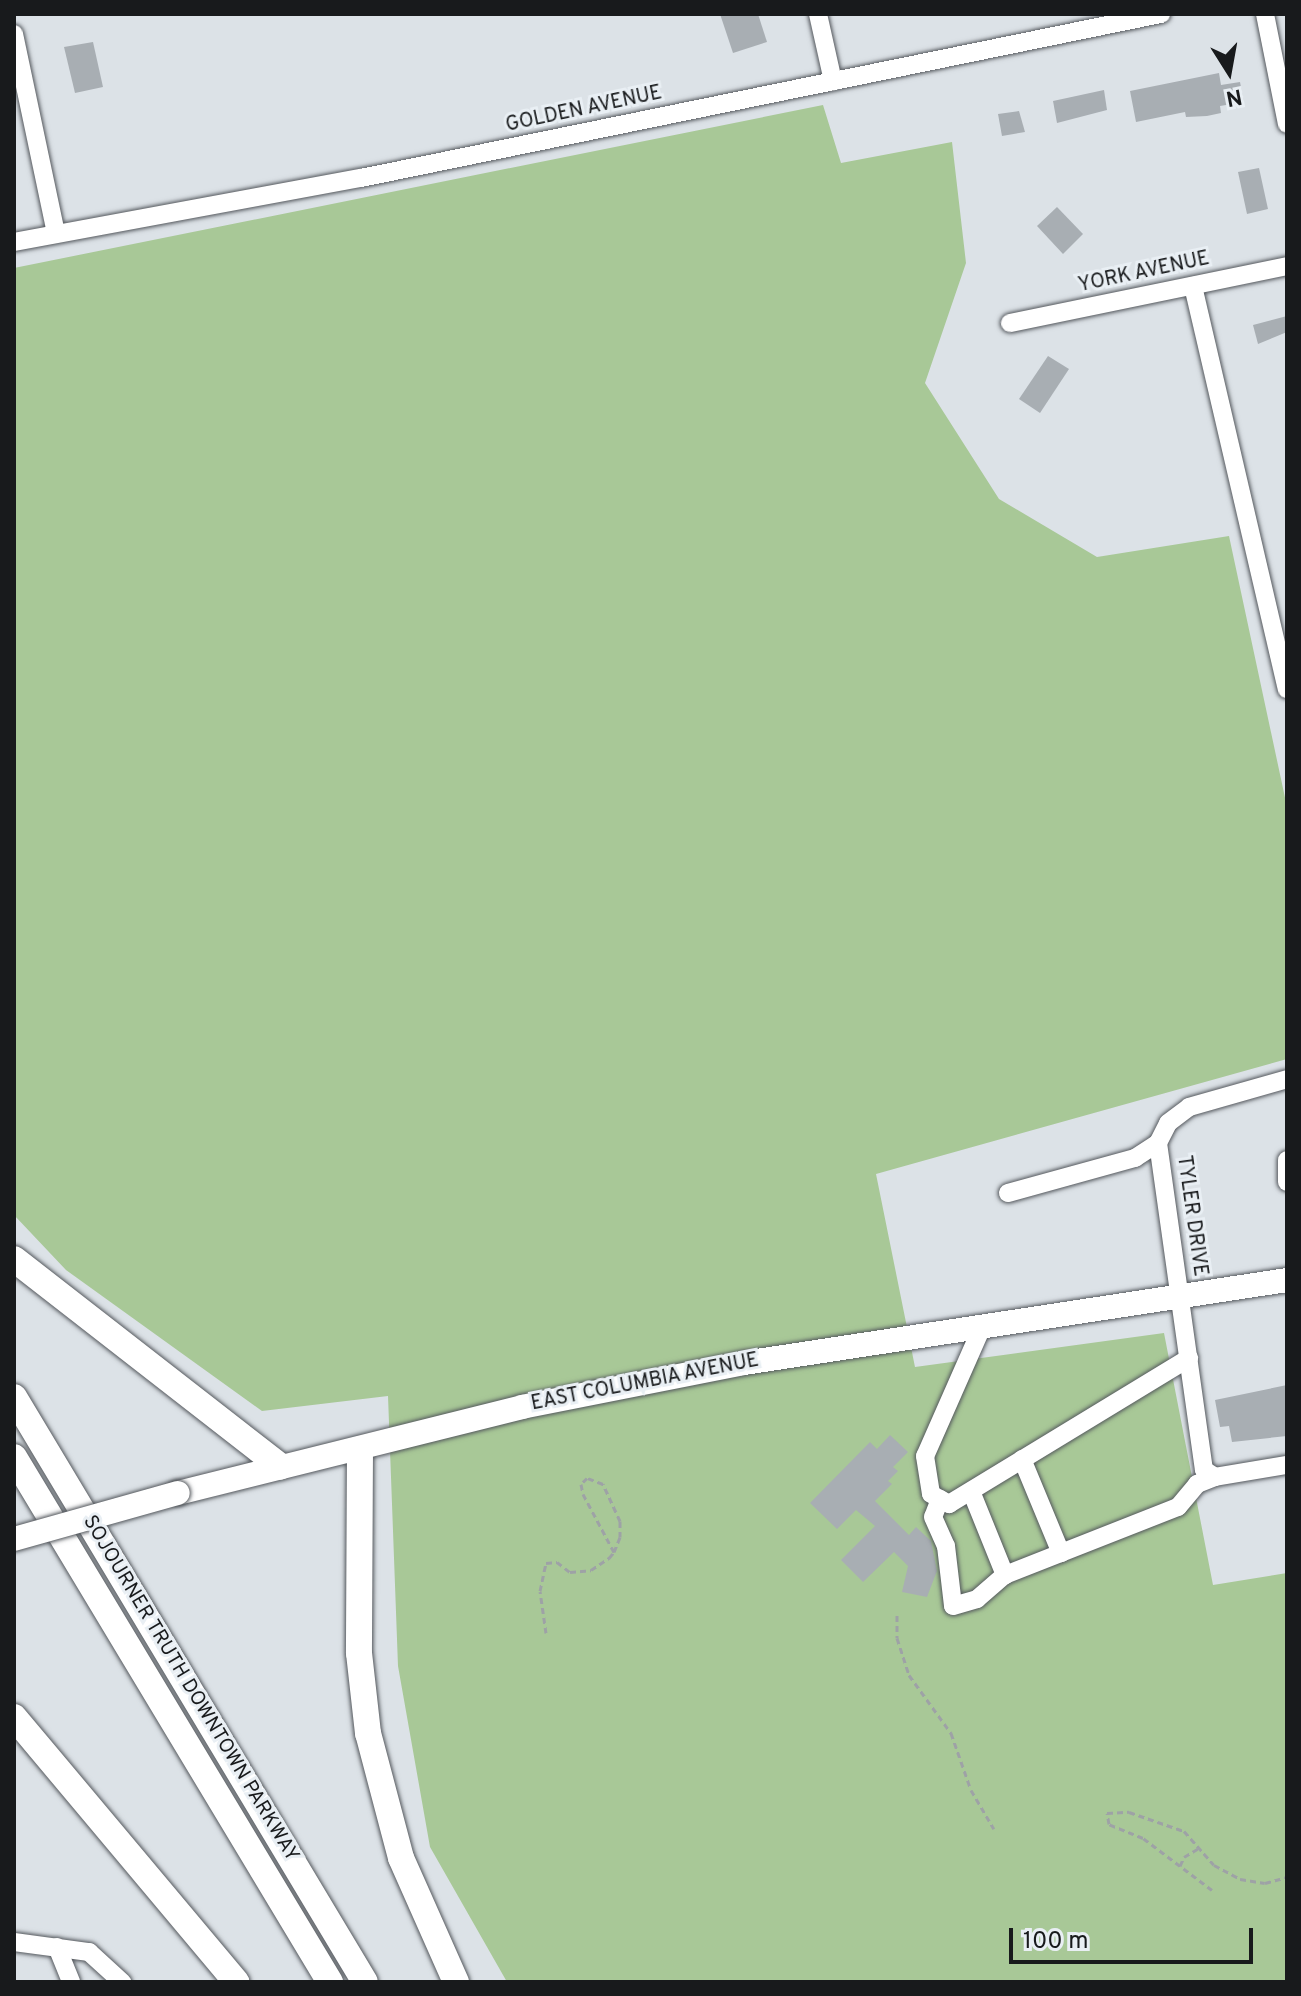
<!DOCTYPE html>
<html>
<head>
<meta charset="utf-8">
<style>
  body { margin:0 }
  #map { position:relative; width:1301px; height:1996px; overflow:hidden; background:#dce2e7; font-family:Overpass,sans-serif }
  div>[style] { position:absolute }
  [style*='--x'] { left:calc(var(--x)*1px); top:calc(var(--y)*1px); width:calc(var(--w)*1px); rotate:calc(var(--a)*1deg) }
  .green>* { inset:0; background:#a8c897 }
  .building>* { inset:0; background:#a8aeb3 }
  .path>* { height:3px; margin-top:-1.5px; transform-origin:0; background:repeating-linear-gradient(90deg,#9ea2a6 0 6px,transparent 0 10px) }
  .roads { filter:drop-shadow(0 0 2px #54585d) drop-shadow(0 0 2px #54585d) }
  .minor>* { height:18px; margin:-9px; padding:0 9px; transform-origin:9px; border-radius:9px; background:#fff }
  .major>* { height:24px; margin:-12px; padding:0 12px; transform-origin:12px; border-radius:12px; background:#fff }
  .highway>* { height:26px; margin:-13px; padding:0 13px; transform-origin:13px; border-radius:13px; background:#fff }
  .bridges { filter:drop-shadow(0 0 2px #54585d) drop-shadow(0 0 2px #54585d) }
  .major-bridge>* { height:24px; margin:-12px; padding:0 12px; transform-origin:12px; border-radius:12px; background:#fff }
  span { translate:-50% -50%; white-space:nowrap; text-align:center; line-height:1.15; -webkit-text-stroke:6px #e9eff4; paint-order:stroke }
  .street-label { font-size:20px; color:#181a1c }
  .frame { position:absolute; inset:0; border:16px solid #181a1c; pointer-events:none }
  .north { position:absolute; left:1189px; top:32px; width:80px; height:80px; -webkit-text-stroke:6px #e9eff4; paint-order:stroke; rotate:169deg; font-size:22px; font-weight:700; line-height:32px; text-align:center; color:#181a1c }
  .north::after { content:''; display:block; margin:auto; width:28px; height:36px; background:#181a1c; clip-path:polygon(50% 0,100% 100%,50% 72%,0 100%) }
  .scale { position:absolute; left:1009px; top:1928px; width:244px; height:36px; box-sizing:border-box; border:4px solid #181a1c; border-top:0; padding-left:10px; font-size:24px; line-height:28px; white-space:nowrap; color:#181a1c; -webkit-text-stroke:6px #e9eff4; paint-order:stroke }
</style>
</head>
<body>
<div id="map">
  <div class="green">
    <i style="clip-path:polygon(823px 105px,841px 163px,952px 142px,966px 263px,925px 383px,999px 499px,1097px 557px,1229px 536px,1287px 807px,1287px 1059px,876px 1174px,915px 1367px,1164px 1333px,1213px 1585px,1287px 1573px,1287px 1982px,507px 1982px,430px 1847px,398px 1666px,388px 1396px,262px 1411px,66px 1270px,14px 1215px,14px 268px)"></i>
  </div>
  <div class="building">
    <i style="clip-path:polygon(720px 14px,758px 14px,767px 42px,733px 53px)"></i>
    <i style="clip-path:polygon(93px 42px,103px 87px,75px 93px,64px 47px)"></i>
    <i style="clip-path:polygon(1219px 73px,1221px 85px,1240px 82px,1244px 102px,1220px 106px,1221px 113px,1207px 116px,1186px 117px,1185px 112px,1136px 122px,1130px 91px)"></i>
    <i style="clip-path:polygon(1104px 90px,1107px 110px,1057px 123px,1053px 101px)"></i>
    <i style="clip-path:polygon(1019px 111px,1025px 132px,1002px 136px,998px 114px)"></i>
    <i style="clip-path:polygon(1259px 168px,1268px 209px,1247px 214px,1238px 172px)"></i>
    <i style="clip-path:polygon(1057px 207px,1083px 234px,1063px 254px,1037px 226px)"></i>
    <i style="clip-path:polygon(1287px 316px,1287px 332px,1258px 344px,1253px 325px)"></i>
    <i style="clip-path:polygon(1048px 356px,1069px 369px,1040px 413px,1019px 399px)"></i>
    <i style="clip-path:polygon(1287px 1385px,1287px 1436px,1232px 1442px,1229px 1426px,1220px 1427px,1215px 1400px)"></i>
    <i style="clip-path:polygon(890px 1435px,908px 1452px,893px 1467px,898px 1471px,888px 1481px,892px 1484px,875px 1501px,909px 1535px,916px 1527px,931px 1541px,937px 1571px,927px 1597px,902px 1592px,908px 1566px,894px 1552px,863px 1582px,841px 1560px,875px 1526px,856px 1510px,837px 1529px,810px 1503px,870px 1442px,877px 1449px)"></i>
  </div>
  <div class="path">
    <i style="--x:897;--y:1615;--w:23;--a:90"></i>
    <i style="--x:897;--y:1638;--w:39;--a:72"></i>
    <i style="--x:909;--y:1675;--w:72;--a:54.1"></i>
    <i style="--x:951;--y:1733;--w:60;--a:70.7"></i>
    <i style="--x:971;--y:1790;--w:45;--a:59.5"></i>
    <i style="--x:546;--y:1633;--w:42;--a:-98.1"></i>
    <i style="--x:540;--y:1591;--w:29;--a:-78"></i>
    <i style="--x:546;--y:1563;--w:11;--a:-5"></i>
    <i style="--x:557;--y:1562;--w:16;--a:38"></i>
    <i style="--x:570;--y:1572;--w:21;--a:-5"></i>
    <i style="--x:591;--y:1570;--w:22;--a:-34"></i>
    <i style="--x:609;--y:1558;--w:8;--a:-50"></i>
    <i style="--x:614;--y:1552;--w:16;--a:-68"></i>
    <i style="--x:620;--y:1537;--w:16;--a:-90"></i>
    <i style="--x:620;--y:1521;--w:41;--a:-114.7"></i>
    <i style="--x:603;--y:1484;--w:17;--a:-159"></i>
    <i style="--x:587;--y:1478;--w:8;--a:135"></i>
    <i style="--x:581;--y:1484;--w:10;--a:79"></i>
    <i style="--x:583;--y:1494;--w:66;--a:61.9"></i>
    <i style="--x:1180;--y:1866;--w:10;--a:-66"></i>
    <i style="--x:1184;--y:1857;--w:17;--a:-31"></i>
    <i style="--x:1212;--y:1890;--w:86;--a:-143"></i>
    <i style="--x:1143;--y:1838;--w:37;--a:-158"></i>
    <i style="--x:1109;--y:1824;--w:11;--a:-100"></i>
    <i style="--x:1107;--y:1813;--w:22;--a:-3"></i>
    <i style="--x:1129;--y:1812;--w:58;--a:19.1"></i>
    <i style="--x:1184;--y:1831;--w:45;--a:48.6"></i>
    <i style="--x:1214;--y:1865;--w:30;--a:28"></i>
    <i style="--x:1240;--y:1879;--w:25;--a:9"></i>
    <i style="--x:1265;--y:1883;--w:23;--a:-15"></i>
  </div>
  <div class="roads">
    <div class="minor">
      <i style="--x:818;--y:14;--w:69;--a:77.4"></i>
      <i style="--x:1265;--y:14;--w:112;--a:78.7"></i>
      <i style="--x:14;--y:34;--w:204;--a:78.1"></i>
      <i style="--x:14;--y:242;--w:353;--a:-10.5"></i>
      <i style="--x:361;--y:178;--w:817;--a:-11.59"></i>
      <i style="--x:1193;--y:286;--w:414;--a:76.9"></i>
      <i style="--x:1010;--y:323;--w:283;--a:-11.6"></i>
      <i style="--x:1158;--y:1143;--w:330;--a:82"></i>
      <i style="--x:1204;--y:1470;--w:13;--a:32"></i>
      <i style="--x:1215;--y:1477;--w:73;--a:-9.5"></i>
      <i style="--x:1287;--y:1160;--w:22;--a:90"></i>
      <i style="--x:1008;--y:1193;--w:132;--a:-15.4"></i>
      <i style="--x:1135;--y:1158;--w:27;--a:-33"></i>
      <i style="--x:1158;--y:1143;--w:22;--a:-63"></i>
      <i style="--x:1168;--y:1123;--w:26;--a:-37"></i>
      <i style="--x:1189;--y:1107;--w:102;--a:-15.9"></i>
      <i style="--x:982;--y:1327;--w:141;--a:113.8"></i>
      <i style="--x:925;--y:1456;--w:38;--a:81"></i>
      <i style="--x:931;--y:1494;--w:21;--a:29"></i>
      <i style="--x:949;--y:1504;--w:281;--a:-31.3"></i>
      <i style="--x:1022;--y:1459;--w:102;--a:67.5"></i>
      <i style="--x:971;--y:1491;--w:91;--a:68"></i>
      <i style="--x:1005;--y:1575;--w:186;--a:-21.5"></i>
      <i style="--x:1178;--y:1507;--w:30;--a:-50"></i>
      <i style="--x:1197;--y:1484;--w:19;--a:-21"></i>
      <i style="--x:940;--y:1499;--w:19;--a:111"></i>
      <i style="--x:933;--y:1517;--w:32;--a:66"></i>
      <i style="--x:946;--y:1546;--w:60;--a:83.3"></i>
      <i style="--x:953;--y:1606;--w:25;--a:-16"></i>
      <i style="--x:977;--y:1599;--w:37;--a:-41"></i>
      <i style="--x:14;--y:1942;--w:76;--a:7.6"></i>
      <i style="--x:89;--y:1952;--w:45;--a:42.3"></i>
      <i style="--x:57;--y:1947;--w:38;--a:68"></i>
    </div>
    <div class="major">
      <i style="--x:178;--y:1493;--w:355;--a:-14"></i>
      <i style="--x:522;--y:1407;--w:226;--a:-11.2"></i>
      <i style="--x:744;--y:1363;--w:549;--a:-8.69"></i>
    </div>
    <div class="highway">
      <i style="--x:14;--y:1259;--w:338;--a:37.9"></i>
      <i style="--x:14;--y:1397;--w:682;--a:59.04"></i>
      <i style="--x:360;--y:1450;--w:203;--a:90.3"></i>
      <i style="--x:359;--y:1653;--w:81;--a:83.6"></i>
      <i style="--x:368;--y:1733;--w:129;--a:75.2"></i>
      <i style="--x:401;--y:1858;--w:136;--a:66.1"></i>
      <i style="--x:14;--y:1457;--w:613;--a:58.96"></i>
      <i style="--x:14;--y:1717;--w:346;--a:50"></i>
    </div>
  </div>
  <div class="bridges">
    <div class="major-bridge">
      <i style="--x:14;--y:1539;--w:170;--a:-15.7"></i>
    </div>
  </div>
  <div class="street-label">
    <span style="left:584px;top:110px;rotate:-12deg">GOLDEN AVENUE</span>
    <span style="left:1144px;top:273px;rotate:-12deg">YORK AVENUE</span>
    <span style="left:1191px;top:1216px;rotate:82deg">TYLER DRIVE</span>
    <span style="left:645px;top:1383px;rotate:-11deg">EAST COLUMBIA AVENUE</span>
    <span style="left:190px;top:1689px;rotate:59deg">SOJOURNER TRUTH DOWNTOWN PARKWAY</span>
  </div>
  <div class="frame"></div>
  <div class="north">N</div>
  <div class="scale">100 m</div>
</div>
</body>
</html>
